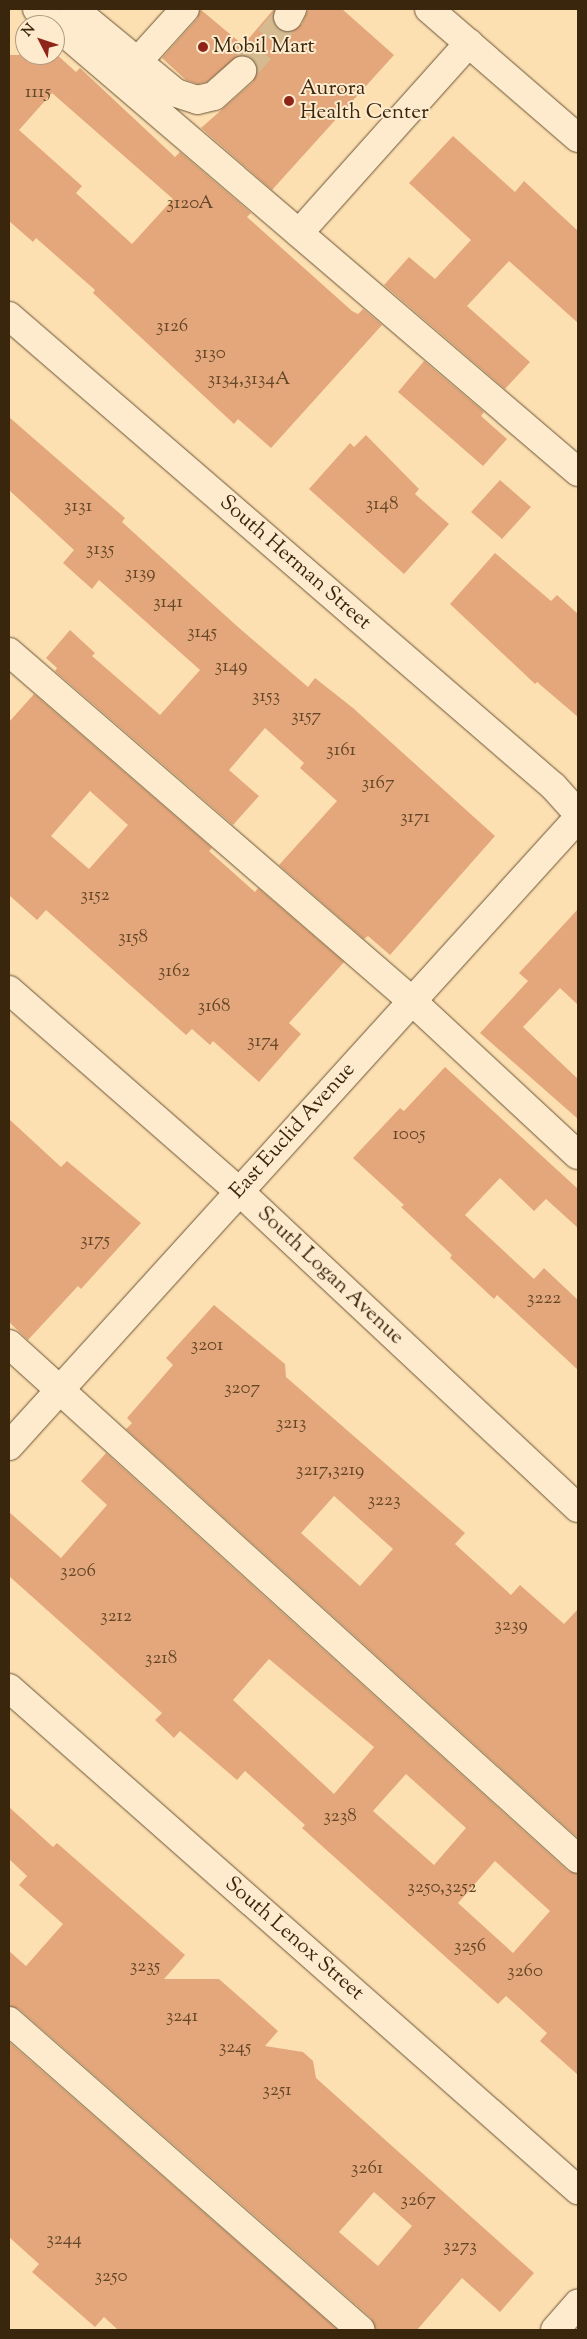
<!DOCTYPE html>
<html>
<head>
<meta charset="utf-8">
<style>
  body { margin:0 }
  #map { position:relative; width:587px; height:2339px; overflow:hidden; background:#fde0b2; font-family:"Sorts Mill Goudy",serif }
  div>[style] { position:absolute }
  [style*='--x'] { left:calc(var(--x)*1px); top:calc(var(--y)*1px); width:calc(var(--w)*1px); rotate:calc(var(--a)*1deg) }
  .building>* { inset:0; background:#e4a77b }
  .minor-tunnel>* { height:28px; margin-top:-14px; transform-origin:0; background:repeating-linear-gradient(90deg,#d6bb91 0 28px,transparent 0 42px) }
  .roads { filter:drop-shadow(0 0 1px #6a5436) drop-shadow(0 0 1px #6a5436) }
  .minor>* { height:28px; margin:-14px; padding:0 14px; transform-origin:14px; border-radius:14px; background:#feebcd }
  .dots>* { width:14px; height:14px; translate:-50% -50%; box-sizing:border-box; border:2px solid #feebcd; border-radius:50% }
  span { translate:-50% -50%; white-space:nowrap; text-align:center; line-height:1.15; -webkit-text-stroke:4px #feebcd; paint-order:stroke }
  .number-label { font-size:19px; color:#644628 }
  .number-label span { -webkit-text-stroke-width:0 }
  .poi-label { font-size:21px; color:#39260d }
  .left { translate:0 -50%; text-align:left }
  .street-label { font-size:21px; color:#39260d }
  .frame { position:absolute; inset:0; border:10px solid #39260d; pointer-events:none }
  .north { position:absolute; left:15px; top:15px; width:50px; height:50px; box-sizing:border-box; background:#feebcd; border:1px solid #af9c80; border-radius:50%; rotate:311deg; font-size:14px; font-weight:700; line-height:20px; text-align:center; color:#39260d }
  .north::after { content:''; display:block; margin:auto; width:18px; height:22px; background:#8f2418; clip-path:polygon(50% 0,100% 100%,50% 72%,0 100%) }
</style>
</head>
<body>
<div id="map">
  <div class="building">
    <i style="clip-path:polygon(200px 9px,243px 45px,274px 9px,275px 25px,288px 33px,302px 24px,308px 9px,342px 9px,394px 55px,272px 190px,201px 128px,253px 82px,257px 68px,254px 61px,238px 56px,207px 82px,198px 84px,186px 80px,162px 58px,197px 19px)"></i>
    <i style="clip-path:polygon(evenodd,25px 48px,25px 55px,55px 53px,76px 72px,80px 68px,175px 157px,180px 152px,251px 213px,247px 217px,352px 311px,358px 314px,363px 309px,382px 325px,271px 448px,238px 419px,234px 424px,93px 293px,95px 290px,36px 238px,33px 242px,9px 221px,9px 55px,19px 55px,25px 48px,52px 93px,173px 199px,132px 244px,76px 193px,82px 186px,19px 130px,52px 93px)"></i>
    <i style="clip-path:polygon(453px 136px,515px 192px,524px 181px,578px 231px,578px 323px,509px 261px,467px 306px,530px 362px,505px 389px,384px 285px,409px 257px,435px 279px,471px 240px,409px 183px)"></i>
    <i style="clip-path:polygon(424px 361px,484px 412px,481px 416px,507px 439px,483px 466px,398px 392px)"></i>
    <i style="clip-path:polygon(9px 417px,125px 518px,122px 522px,238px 627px,308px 687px,315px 678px,353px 708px,495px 836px,390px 955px,368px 936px,364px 939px,279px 865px,337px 801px,300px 768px,304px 763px,265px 728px,229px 770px,259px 796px,233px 825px,55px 671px,57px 668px,46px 658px,70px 630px,95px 653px,92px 656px,160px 715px,200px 670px,99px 580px,92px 589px,63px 563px,74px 550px,9px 490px)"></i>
    <i style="clip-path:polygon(366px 435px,419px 489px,415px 494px,449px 524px,404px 574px,309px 489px,350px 443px,354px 447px)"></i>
    <i style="clip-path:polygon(500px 480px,531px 507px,502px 539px,471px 512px)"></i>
    <i style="clip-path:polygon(495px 553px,551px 601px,557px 595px,578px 614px,578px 717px,537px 682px,535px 684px,450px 604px)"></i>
    <i style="clip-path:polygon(evenodd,34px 694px,212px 848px,209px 851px,255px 892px,258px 888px,344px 962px,289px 1023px,301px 1034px,259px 1082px,213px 1041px,210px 1045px,192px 1029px,186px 1035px,46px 910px,37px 920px,9px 895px,9px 722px,34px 694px,90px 791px,128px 825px,89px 869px,51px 836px,90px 791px)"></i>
    <i style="clip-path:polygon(578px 909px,578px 1005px,560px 988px,523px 1027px,578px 1079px,578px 1119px,480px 1033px,528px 981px,519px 973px)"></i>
    <i style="clip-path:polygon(445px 1067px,578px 1189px,578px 1228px,546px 1199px,534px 1211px,500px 1178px,465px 1215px,534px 1279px,544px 1268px,578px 1300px,578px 1370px,497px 1295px,494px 1299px,450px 1258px,452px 1255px,401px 1207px,404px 1205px,353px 1158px,400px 1108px,404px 1111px)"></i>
    <i style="clip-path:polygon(9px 1119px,61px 1167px,67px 1161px,141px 1223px,81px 1289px,78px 1286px,28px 1340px,9px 1322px)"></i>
    <i style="clip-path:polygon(evenodd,214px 1305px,285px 1364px,286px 1377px,465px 1533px,455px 1544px,511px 1595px,520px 1585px,564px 1624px,578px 1609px,578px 1838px,126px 1429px,132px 1423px,127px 1418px,173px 1365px,166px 1358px,214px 1305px,334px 1496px,393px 1549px,360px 1586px,301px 1533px,334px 1496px)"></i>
    <i style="clip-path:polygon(evenodd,106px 1453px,568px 1871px,578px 1874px,578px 2075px,540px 2041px,547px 2033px,506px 1996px,498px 2004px,302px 1828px,305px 1825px,245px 1771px,237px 1780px,180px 1731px,174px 1738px,155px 1720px,162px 1713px,9px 1576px,9px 1512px,61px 1558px,107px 1505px,81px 1481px,106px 1453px,269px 1659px,374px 1747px,334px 1794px,233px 1700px,269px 1659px,106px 1453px,406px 1774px,466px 1828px,434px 1865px,373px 1811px,406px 1774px,106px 1453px,495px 1861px,550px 1911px,513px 1953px,458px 1903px,495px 1861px)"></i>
    <i style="clip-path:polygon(evenodd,9px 1807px,53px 1847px,57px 1843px,185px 1955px,164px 1979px,219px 1979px,278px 2031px,265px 2046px,303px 2052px,313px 2061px,316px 2078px,534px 2273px,500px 2312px,462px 2278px,417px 2330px,376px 2330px,371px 2318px,19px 2009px,9px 2006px,9px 1951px,26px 1966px,63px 1924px,19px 1885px,27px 1876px,9px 1859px,9px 1807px,374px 2192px,412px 2226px,378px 2266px,339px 2232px,374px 2192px)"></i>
    <i style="clip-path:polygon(9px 2042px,338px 2330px,118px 2330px,104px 2317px,95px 2327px,32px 2272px,39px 2264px,9px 2237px)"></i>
  </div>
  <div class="minor-tunnel">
    <i style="--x:242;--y:71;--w:71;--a:-49.6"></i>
  </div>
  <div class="roads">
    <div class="minor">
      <i style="--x:37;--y:9;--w:712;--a:40.56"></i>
      <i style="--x:74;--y:9;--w:132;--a:39.5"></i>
      <i style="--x:176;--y:93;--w:22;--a:18"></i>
      <i style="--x:197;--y:100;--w:17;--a:-13"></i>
      <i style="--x:214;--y:96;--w:38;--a:-42"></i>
      <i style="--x:429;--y:9;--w:197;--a:40.9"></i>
      <i style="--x:288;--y:17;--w:9;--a:-63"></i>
      <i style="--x:138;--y:61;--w:70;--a:-47.9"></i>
      <i style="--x:299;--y:233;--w:255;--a:-48.2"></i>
      <i style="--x:9;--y:316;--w:720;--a:40.83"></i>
      <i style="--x:554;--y:787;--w:36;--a:48"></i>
      <i style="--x:9;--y:652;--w:533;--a:40.89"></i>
      <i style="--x:412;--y:1001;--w:226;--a:42.9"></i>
      <i style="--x:9;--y:990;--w:305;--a:41.2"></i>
      <i style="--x:239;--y:1191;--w:464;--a:43.1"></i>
      <i style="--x:9;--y:1344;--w:767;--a:42.15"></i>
      <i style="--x:9;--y:1446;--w:847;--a:-47.82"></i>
      <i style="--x:9;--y:1688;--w:759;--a:41.42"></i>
      <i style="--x:9;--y:2021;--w:468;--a:41.3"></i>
      <i style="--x:555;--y:2330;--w:35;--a:-49"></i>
    </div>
  </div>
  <div class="dots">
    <i style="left:203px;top:47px;background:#8f2418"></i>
    <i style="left:289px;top:101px;background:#8f2418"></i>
  </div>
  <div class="number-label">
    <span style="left:38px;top:93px">1115</span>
    <span style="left:190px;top:204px">3120A</span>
    <span style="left:172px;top:327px">3126</span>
    <span style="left:210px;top:354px">3130</span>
    <span style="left:249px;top:380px">3134,3134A</span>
    <span style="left:382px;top:505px">3148</span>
    <span style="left:78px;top:507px">3131</span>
    <span style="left:100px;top:550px">3135</span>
    <span style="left:140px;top:574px">3139</span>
    <span style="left:168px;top:603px">3141</span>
    <span style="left:202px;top:633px">3145</span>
    <span style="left:231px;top:667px">3149</span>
    <span style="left:266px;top:697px">3153</span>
    <span style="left:306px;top:717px">3157</span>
    <span style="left:341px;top:751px">3161</span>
    <span style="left:378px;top:784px">3167</span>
    <span style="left:415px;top:818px">3171</span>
    <span style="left:95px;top:896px">3152</span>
    <span style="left:133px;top:938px">3158</span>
    <span style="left:174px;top:972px">3162</span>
    <span style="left:214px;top:1007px">3168</span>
    <span style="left:263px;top:1042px">3174</span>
    <span style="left:409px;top:1135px">1005</span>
    <span style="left:95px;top:1241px">3175</span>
    <span style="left:544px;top:1299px">3222</span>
    <span style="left:207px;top:1346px">3201</span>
    <span style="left:242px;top:1389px">3207</span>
    <span style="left:291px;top:1424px">3213</span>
    <span style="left:330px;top:1471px">3217,3219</span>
    <span style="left:384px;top:1501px">3223</span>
    <span style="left:78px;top:1572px">3206</span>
    <span style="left:116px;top:1617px">3212</span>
    <span style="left:511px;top:1626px">3239</span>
    <span style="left:161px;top:1659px">3218</span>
    <span style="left:340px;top:1817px">3238</span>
    <span style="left:442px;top:1888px">3250,3252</span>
    <span style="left:470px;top:1947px">3256</span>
    <span style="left:145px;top:1967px">3235</span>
    <span style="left:525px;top:1972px">3260</span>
    <span style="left:182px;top:2017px">3241</span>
    <span style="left:235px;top:2048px">3245</span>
    <span style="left:277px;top:2091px">3251</span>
    <span style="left:367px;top:2169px">3261</span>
    <span style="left:418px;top:2201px">3267</span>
    <span style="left:64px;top:2240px">3244</span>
    <span style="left:460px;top:2247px">3273</span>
    <span style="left:111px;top:2277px">3250</span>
  </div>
  <div class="poi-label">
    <span class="left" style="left:213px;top:47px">Mobil Mart</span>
    <span class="left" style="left:300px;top:101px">Aurora<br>Health Center</span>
  </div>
  <div class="street-label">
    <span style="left:295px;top:563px;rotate:41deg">South Herman Street</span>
    <span style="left:293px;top:1131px;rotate:-48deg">East Euclid Avenue</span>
    <span style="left:330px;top:1276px;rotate:43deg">South Logan Avenue</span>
    <span style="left:294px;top:1939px;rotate:41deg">South Lenox Street</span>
  </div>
  <div class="frame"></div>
  <div class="north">N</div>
</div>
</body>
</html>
